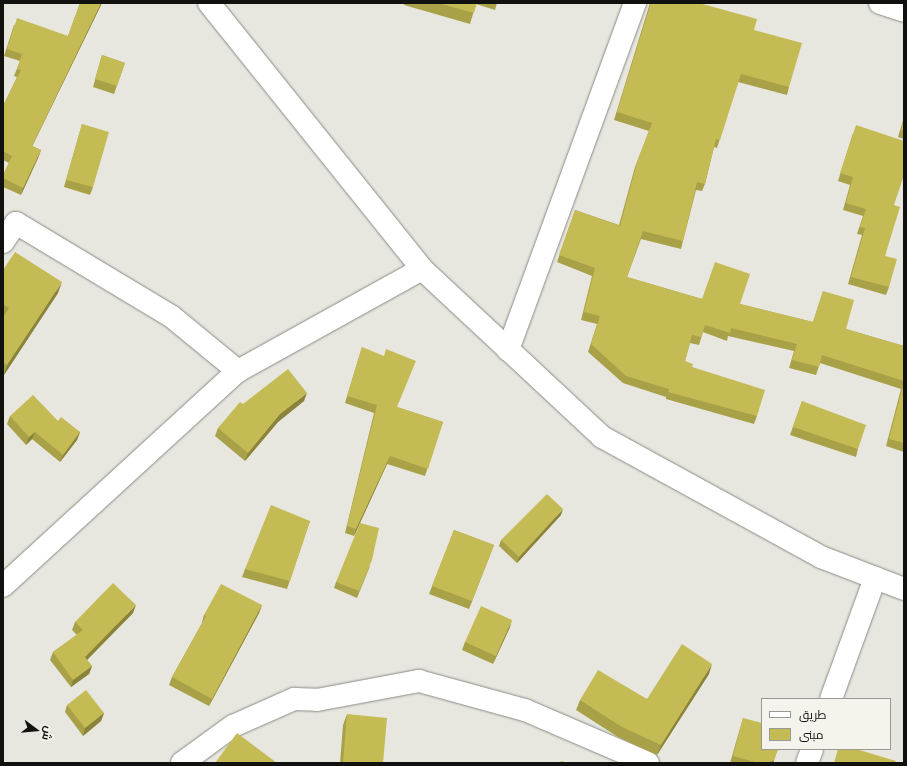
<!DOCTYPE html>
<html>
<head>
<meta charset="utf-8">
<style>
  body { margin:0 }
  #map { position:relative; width:907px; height:766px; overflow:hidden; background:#e7e7e0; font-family:Lato,Cairo,sans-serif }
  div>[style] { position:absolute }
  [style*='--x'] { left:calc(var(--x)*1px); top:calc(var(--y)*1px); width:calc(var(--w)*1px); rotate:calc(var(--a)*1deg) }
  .roads { filter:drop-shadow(0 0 1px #8b8a84) drop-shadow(0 0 1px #8b8a84) }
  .minor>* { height:22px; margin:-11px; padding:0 11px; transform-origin:11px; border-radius:11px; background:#fff }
  .wall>* { inset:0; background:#a9a148 }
  .shaded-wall>* { inset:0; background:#8a833b }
  .building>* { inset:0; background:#c5bb54 }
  span { translate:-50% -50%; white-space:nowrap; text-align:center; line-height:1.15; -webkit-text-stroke:3px #f4f4ed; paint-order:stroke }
  .frame { position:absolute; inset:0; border:4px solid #11110f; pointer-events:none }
  .legend { position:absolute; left:761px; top:698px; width:130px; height:52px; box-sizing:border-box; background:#f4f4ed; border:1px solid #999994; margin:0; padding:5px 7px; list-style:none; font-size:12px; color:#11110f }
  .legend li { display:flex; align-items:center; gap:8px; height:20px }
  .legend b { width:20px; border:1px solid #999994 }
  .north { position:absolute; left:16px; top:710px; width:40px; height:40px; -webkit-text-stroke:3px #f4f4ed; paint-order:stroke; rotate:106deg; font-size:11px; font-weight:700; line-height:16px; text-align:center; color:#11110f }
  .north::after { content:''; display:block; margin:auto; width:14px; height:18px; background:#11110f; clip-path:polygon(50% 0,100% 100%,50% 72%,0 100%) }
</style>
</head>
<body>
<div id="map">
  <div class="roads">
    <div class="minor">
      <i style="--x:209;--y:3;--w:341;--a:51.3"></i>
      <i style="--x:422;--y:269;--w:246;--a:43"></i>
      <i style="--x:602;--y:437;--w:250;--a:28.7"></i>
      <i style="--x:821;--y:557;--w:89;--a:21.1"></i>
      <i style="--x:880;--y:3;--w:25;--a:18"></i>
      <i style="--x:3;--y:242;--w:23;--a:-56"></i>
      <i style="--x:16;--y:223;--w:181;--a:31"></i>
      <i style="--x:171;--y:316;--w:87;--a:39.4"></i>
      <i style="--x:508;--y:350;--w:370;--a:-69.9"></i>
      <i style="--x:3;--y:586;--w:319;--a:-42.5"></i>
      <i style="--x:238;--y:371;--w:210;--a:-29"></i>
      <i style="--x:831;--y:699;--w:129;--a:-70"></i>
      <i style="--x:182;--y:763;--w:63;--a:-36"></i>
      <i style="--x:233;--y:726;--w:67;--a:-23.9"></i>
      <i style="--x:294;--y:699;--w:23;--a:2"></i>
      <i style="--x:317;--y:700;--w:104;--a:-10.6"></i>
      <i style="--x:419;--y:681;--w:110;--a:15.3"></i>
      <i style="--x:525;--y:710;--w:134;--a:23.3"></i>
      <i style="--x:807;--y:763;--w:15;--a:-70"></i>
    </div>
  </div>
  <div class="wall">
    <i style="clip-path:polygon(80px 3px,102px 3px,32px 146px,41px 150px,38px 158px,21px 195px,3px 187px,3px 175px,9px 163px,3px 160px,3px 106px,17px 77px,14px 76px,20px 61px,4px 56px,14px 25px,68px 36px)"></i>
    <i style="clip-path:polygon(405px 3px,497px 3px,495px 10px,476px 4px,470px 24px,404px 5px)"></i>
    <i style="clip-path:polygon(650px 3px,699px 3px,754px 30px,789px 87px,787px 95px,738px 82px,717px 148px,714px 147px,705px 184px,702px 191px,696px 190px,683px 241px,681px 249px,641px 239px,627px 277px,702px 299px,740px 304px,813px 322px,823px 291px,846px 329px,904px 346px,904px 452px,886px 446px,901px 389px,820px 363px,816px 375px,789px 368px,794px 351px,728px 336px,727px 341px,703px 332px,699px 345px,690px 343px,685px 361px,692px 367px,757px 416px,754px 424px,666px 399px,666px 397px,623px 383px,588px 352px,597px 324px,581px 320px,592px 276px,557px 262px,575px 210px,619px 225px,635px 167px,649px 131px,614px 120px)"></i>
    <i style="clip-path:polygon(102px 55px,125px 63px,114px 94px,93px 87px)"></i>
    <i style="clip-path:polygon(904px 117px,904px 139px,898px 137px)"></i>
    <i style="clip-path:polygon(82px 124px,93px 187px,90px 195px,64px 187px)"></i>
    <i style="clip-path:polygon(853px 133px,894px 205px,885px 256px,889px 287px,886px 295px,848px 284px,862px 235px,857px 234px,863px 216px,843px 210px,850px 185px,838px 181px)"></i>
    <i style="clip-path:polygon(3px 270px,58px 293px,4px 375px,3px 374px,3px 318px,4px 317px,3px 317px)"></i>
    <i style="clip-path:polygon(362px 347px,397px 407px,443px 422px,425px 476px,387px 464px,354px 536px,345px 533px,374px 413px,345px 403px)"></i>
    <i style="clip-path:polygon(304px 401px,278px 422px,245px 461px,215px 436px,218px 428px,243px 404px)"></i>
    <i style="clip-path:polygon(802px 401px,858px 449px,856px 457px,790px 435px)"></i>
    <i style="clip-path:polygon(10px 416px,58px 421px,80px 432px,77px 440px,60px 462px,32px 439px,26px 445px,7px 424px)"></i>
    <i style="clip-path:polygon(561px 515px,517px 563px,499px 546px,501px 540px)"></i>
    <i style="clip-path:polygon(310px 521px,287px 589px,242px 577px,245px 569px)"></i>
    <i style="clip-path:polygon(454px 530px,494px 545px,469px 609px,429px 594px)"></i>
    <i style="clip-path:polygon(370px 566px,357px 598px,334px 588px,336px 582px)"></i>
    <i style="clip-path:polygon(262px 605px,259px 613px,209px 706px,169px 685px,172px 677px,202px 623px,202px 622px,204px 615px)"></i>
    <i style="clip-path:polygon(133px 613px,87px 660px,92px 666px,89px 674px,71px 687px,50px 660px,53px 652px,77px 635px,72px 630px,75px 622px)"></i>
    <i style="clip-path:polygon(510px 627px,493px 664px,462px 650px,465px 642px)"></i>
    <i style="clip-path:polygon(709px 674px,657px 755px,618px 737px,576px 710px,580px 700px,647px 699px)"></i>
    <i style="clip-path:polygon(67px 705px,104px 713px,101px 721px,83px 736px,65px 712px)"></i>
    <i style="clip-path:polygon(347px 714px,383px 763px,340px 763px,343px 725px)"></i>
    <i style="clip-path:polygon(743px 718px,778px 749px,773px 763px,730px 763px)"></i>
  </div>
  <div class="shaded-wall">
    <i style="clip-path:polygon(101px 3px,102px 3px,101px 5px,29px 153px,32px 146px)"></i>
    <i style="clip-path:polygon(41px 150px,38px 158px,21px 195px,23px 188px)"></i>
    <i style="clip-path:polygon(62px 282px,58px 293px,4px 375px,7px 365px)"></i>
    <i style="clip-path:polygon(307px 393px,304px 401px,278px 422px,245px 461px,248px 453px,280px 414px)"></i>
    <i style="clip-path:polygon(35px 432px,32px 439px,26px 445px,29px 437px)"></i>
    <i style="clip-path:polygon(80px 432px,77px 440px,60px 462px,63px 455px)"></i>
    <i style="clip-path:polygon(390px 456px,387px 464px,354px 536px,356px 529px)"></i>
    <i style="clip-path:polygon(563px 509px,561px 515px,517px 563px,519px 557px)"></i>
    <i style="clip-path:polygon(136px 605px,133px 613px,82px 665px,85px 657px)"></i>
    <i style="clip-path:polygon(262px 605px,259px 613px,209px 706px,212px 699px)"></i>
    <i style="clip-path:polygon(512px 620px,510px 627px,493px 664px,496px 656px)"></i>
    <i style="clip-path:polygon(712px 664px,709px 674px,657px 755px,661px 745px)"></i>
    <i style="clip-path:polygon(92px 666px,89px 674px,71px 687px,73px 680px)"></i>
    <i style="clip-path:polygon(104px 713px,101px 721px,83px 736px,85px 728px)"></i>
    <i style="clip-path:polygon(774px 760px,773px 763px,768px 763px)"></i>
  </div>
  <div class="building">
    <i style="clip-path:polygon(80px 3px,101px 3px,32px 146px,41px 150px,23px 188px,3px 178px,3px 175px,12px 156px,3px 151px,3px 106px,21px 70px,17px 69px,22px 54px,7px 49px,17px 18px,68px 36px)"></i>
    <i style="clip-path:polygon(438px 3px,477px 3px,474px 13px)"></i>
    <i style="clip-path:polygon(651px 3px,699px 3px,757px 19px,754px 30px,802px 43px,789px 87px,741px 74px,720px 140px,716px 139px,705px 184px,697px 182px,683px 241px,643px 231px,627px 277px,702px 299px,715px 262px,750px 274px,740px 304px,813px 322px,823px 291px,854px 300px,846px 329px,904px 346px,904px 381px,822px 355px,819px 367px,792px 360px,797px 344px,731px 328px,730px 333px,705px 325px,701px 337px,692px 335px,685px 361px,693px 364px,692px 367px,765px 390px,757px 416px,668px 392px,669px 389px,626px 376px,591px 344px,600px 316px,584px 312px,595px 268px,559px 255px,575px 210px,620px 226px,638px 159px,652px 123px,617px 112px)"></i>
    <i style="clip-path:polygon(102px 55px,125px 63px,117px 86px,95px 79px)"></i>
    <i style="clip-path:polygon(904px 118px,904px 131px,901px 130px)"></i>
    <i style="clip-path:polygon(82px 124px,109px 132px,93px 187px,66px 180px)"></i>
    <i style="clip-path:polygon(856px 125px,904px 141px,904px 175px,894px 205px,900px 207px,885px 256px,897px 259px,889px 287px,851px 277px,865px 228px,860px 227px,866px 209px,846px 203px,853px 177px,840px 173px)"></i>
    <i style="clip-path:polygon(15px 252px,62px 282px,7px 365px,3px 362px,3px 318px,9px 308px,3px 304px,3px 270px)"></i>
    <i style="clip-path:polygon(362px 347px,384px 356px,386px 349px,416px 361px,397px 407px,443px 422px,428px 469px,390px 456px,356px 529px,347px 526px,377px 405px,347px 396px)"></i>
    <i style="clip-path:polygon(288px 369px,307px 393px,280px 414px,248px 453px,218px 428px,240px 402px,243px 404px)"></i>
    <i style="clip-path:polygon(904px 382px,904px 443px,889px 439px)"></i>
    <i style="clip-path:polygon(33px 395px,58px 421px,61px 417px,80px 432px,63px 455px,35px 432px,29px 437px,10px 416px)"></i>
    <i style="clip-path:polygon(802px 401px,866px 425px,858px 449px,793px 427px)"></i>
    <i style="clip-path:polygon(547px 494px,563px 509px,519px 557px,501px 540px)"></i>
    <i style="clip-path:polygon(271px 505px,310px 521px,290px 581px,245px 569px)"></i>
    <i style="clip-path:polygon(360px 523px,379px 528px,372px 560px,359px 591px,336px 582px)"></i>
    <i style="clip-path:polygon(454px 530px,494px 545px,472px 601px,432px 586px)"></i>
    <i style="clip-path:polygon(113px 583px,136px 605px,85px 657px,92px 666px,73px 680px,53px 652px,83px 630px,75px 622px)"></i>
    <i style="clip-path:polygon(221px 584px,262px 605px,212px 699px,172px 677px,206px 616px,204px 615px)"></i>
    <i style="clip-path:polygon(481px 606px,512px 620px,496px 656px,465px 642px)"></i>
    <i style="clip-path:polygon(682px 644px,712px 664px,661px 745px,622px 727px,580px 700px,598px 670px,647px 699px)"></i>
    <i style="clip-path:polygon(86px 690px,104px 713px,85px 728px,67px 705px)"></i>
    <i style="clip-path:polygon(347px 714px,387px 718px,383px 763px,343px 763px)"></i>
    <i style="clip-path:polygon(743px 718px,762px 723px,762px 749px,778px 749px,774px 760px,768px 763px,758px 763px,733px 756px)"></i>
    <i style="clip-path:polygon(237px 733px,277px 763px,215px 763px)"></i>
    <i style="clip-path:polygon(838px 749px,856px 749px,896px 761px,895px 763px,834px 763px)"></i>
    <i style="clip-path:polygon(561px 761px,569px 763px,560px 763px)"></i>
  </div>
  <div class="frame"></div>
  <ul class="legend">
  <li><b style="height:5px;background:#fff"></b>طريق</li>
  <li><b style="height:11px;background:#c5bb54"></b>مبنى</li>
  </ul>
  <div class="north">ش</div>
</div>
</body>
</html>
